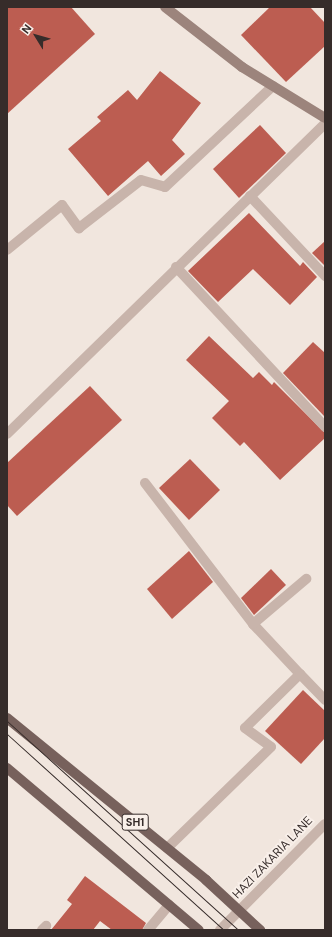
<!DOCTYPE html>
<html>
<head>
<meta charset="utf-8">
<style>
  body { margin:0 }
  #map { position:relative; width:332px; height:937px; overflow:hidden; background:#f1e6de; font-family:"DM Sans",sans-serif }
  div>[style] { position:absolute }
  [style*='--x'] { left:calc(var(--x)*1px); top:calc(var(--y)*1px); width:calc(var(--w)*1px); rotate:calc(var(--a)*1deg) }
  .building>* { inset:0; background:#bc5d51 }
  .street>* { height:10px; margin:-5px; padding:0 5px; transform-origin:5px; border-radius:5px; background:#c8b4ab }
  .secondary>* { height:10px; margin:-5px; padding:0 5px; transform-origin:5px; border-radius:5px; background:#9c847c }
  .primary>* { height:10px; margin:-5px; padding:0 5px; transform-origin:5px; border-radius:5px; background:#77615c }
  .tram>* { height:1px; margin:-0.5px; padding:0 0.5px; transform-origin:0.5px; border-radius:0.5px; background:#362c2a }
  span { translate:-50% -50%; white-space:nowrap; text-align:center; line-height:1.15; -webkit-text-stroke:3.5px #f9f0ea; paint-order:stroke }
  .shield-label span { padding:1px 3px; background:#f9f0ea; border:1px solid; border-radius:3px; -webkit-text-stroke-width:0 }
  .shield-label { font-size:11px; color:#362c2a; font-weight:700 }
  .street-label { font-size:12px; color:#362c2a }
  .frame { position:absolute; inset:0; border:8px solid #362c2a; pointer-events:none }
  .north { position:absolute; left:16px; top:16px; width:40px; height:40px; -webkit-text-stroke:3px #f9f0ea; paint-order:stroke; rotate:307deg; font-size:11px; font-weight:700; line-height:16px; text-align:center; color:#362c2a }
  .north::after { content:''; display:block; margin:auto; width:14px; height:18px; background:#362c2a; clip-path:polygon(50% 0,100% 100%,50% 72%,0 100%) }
</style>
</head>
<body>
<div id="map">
  <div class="building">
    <i style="clip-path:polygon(7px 7px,71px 7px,95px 34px,7px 114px)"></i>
    <i style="clip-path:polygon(270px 7px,310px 7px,325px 23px,325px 46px,286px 82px,241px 35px)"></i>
    <i style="clip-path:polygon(160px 71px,201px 103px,172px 140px,185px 154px,161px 176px,148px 161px,108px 196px,68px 149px,101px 121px,97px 117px,128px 90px,137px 100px)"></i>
    <i style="clip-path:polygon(260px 125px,286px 153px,239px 198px,213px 169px)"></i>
    <i style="clip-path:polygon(249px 213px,300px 266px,303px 262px,317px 277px,290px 305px,253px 269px,218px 302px,188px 271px)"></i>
    <i style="clip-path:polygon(325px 241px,325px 266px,312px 253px)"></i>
    <i style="clip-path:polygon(209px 336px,253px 378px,259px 372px,272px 385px,274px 382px,325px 433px,325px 438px,280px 480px,244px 442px,240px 446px,212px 418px,229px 401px,186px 360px)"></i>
    <i style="clip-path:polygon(313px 342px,325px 353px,325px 417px,283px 373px)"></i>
    <i style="clip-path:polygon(90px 386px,122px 420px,17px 516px,7px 505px,7px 463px)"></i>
    <i style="clip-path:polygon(190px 459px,220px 490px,189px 520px,159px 488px)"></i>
    <i style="clip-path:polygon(189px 551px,213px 582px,172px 619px,147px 589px)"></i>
    <i style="clip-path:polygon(271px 569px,286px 585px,254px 615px,241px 598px)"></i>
    <i style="clip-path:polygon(303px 690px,325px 711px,325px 738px,301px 764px,265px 731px)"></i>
    <i style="clip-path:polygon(85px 876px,146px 923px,142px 930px,112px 930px,100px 921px,93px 930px,51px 930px,72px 904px,67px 900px)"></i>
  </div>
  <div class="street">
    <i style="--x:250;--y:196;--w:110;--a:46.8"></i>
    <i style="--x:7;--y:250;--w:71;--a:-39.3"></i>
    <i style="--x:62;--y:205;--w:29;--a:54"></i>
    <i style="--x:79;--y:228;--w:78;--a:-37.7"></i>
    <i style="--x:141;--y:180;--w:25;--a:16"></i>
    <i style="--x:165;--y:187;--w:148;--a:-43.1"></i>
    <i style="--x:176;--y:267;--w:219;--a:47"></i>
    <i style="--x:7;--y:434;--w:444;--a:-44.3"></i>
    <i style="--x:145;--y:483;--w:178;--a:52.5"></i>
    <i style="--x:253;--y:624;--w:69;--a:46.8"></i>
    <i style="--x:300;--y:674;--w:77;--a:135.5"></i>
    <i style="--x:245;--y:728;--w:32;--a:36"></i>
    <i style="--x:271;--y:747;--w:145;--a:135.8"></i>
    <i style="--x:253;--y:624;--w:70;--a:-40.3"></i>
    <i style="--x:300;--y:674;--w:36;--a:46"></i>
    <i style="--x:42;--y:930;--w:6;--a:-45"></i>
    <i style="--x:148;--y:930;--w:33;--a:-50"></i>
    <i style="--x:220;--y:930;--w:149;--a:-45.3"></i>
  </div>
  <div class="secondary">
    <i style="--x:165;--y:7;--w:98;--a:37.9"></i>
    <i style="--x:242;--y:67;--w:97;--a:31.6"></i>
  </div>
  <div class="primary">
    <i style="--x:7;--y:718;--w:257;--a:39.1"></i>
    <i style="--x:206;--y:880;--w:74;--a:42.8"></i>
    <i style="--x:7;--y:768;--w:251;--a:40.2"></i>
  </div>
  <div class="tram">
    <i style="--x:7;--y:721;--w:312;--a:42.1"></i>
    <i style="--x:7;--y:734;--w:292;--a:42.1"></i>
  </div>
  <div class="shield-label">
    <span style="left:135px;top:822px">SH1</span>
  </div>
  <div class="street-label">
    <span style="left:273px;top:858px;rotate:-46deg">HAZI ZAKARIA LANE</span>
  </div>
  <div class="frame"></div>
  <div class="north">N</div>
</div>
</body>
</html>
